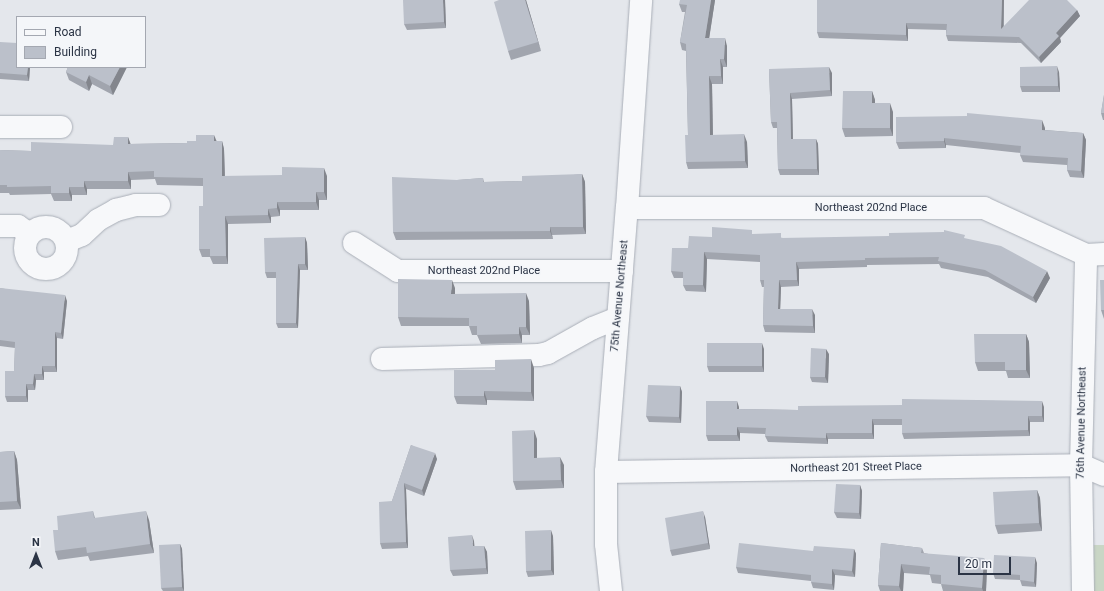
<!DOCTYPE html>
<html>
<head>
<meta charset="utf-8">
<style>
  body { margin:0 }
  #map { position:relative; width:1104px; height:591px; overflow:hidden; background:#e4e7ec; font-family:Roboto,sans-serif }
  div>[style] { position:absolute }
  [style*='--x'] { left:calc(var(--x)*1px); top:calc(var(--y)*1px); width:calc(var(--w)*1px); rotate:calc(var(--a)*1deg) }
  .green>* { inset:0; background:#c9d6c5 }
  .roads { filter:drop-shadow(0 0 1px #a9aeb7) drop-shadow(0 0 1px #a9aeb7) }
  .minor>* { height:22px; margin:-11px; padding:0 11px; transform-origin:11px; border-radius:11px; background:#f7f8fa }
  .minor>.ring { margin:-11px; padding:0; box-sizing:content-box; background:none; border:22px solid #f7f8fa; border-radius:50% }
  .wall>* { inset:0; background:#a1a5ae }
  .shaded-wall>* { inset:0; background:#83868d }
  .building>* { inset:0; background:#bbc0ca }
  span { translate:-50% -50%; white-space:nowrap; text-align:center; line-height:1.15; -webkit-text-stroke:3px #f4f6f9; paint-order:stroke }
  .street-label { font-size:11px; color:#2b3445 }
  .legend { position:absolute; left:16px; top:16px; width:130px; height:52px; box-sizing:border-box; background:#f4f6f9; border:1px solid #a4a8b1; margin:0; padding:5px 7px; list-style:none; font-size:12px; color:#2b3445 }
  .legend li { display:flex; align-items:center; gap:8px; height:20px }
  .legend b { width:20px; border:1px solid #a4a8b1 }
  .north { position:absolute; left:16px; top:535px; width:40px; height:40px; -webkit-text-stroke:3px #f4f6f9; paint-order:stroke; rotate:0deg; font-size:11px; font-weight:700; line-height:16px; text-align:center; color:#2b3445 }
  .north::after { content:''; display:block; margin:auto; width:14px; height:18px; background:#2b3445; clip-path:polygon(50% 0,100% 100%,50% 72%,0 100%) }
  .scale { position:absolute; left:958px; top:557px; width:53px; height:18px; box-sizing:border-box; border:2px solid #2b3445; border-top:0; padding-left:5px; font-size:12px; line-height:14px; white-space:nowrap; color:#2b3445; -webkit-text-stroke:3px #f4f6f9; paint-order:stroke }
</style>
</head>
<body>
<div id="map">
  <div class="green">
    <i style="clip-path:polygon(1092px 545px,1104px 545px,1104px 591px,1093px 591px)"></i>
  </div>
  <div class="roads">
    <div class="minor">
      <i style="--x:0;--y:127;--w:61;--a:0"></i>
      <i style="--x:627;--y:208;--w:357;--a:0"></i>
      <i style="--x:984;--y:208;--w:112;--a:24.7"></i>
      <i style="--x:1086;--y:255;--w:18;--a:-3"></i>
      <i style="--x:0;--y:226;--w:18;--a:0"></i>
      <i style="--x:18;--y:226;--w:14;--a:34"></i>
      <i class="ring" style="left:25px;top:227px;width:20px;height:20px"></i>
      <i style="--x:67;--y:241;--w:16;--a:-22"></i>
      <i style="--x:82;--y:235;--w:22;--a:-43"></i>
      <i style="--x:98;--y:220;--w:21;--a:-29"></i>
      <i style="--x:116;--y:210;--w:21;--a:-14"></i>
      <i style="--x:136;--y:205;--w:23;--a:0"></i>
      <i style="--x:354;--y:243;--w:52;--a:32.5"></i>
      <i style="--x:398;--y:271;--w:224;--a:0"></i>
      <i style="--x:382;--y:359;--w:157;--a:-1.5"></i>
      <i style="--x:539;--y:355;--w:9;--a:-13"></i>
      <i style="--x:548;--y:353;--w:51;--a:-29.1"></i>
      <i style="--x:593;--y:328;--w:27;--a:-22"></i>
      <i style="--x:606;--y:472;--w:475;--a:-0.8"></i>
      <i style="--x:1081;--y:465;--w:25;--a:23"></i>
      <i style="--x:611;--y:591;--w:47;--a:-96.1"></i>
      <i style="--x:606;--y:544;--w:72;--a:-90"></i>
      <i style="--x:606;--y:472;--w:265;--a:-85.5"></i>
      <i style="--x:627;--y:208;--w:208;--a:-86.1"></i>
      <i style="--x:1083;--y:591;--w:126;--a:-90.9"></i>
      <i style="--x:1081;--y:465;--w:210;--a:-88.6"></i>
    </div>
  </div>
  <div class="wall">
    <i style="clip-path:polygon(445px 0,446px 28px,407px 30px,404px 24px)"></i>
    <i style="clip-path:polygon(526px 0,541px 51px,511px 60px,508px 51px)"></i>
    <i style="clip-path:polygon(715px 0,709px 38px,727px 46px,727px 67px,723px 67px,723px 84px,712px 84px,713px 135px,747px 142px,748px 168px,688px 169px,686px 162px,688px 135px,686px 51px,682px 50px,680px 42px,685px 12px,682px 12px,679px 4px)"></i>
    <i style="clip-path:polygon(817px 0,1004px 0,1004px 27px,1077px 10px,1080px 16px,1060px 38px,1061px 42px,1041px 63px,1021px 43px,948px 41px,946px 35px,946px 30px,908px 29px,908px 41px,819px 38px,817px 32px)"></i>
    <i style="clip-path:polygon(0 42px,30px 67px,29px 81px,0 79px)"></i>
    <i style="clip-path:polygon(68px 67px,127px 67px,113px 95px,92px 84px,89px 91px,69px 80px,66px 72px)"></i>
    <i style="clip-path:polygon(769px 69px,832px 73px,832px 96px,792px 99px,793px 139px,816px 139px,818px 144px,819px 175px,780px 175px,778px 169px,777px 128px,773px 128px,771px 122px)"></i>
    <i style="clip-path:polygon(1059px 72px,1060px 92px,1022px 92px,1020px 86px)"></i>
    <i style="clip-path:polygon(872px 91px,875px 100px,875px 103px,893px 112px,893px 136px,845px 137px,842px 128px)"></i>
    <i style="clip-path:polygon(1104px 95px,1104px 120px,1103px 120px,1101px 113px)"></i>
    <i style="clip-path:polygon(1045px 128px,1045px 130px,1083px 133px,1086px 140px,1084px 178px,1070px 177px,1067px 170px,1067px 165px,1023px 162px,1020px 155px,1021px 153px,946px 145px,946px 148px,899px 149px,896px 142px)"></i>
    <i style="clip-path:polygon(128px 137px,130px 144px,187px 143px,222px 141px,224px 149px,225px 176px,327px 176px,327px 200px,319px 200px,319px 210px,280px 210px,280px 216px,271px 217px,271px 223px,228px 224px,228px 264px,213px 264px,210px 257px,202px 257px,199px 249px,203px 206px,203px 186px,157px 185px,155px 179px,131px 180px,131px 189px,87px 189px,87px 195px,72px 195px,72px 201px,54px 201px,51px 194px,10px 195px,9px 193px,0 193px,0 150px,31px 151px,113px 145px)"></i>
    <i style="clip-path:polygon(582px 174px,585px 182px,586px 234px,552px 235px,553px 239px,396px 240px,393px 232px,457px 180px,483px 178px,484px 182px,522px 181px)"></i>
    <i style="clip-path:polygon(754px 234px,783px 238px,967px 239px,1050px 278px,1036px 303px,988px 277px,941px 268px,939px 264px,867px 265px,867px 267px,799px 269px,799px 286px,781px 287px,780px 309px,815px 315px,815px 333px,765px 332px,763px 325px,764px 287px,762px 287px,760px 280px,760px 262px,707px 259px,706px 292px,686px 291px,683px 285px,683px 278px,674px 278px,671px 271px,688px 248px,712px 237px)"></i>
    <i style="clip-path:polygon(305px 237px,307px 243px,308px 270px,300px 270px,298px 328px,278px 328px,276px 323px,276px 278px,267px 278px,265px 272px)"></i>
    <i style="clip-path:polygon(1104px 280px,1104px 319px,1101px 310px)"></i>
    <i style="clip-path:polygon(0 288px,67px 301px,63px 339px,57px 338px,57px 372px,44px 372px,44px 380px,36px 380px,35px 390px,28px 390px,28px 402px,7px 402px,5px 396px,14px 371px,15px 348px,0 346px)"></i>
    <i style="clip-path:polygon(455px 288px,455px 294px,529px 301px,530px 335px,522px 335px,522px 343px,481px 344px,477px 335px,472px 335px,469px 326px,401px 326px,398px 317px)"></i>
    <i style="clip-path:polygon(1026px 334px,1029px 342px,1030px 378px,1008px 378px,1006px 371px,978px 371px,975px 362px)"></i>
    <i style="clip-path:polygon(764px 349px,764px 372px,709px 372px,707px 366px)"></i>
    <i style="clip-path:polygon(829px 354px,828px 383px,812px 382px,810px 377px)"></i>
    <i style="clip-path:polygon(534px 368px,534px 401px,487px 400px,487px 405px,457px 404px,454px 396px,495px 370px)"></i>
    <i style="clip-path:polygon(680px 386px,682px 392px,681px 423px,649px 422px,646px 416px)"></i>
    <i style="clip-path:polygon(739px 407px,739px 409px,798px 410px,1044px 407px,1044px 422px,1030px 422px,1030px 436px,904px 439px,902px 433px,902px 425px,874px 425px,874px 439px,828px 439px,828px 444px,768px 442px,765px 436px,765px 434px,740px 433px,740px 441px,708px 441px,706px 435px)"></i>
    <i style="clip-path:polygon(537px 439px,537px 458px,564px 465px,564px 488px,516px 490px,513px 481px)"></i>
    <i style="clip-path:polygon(411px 445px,437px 459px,424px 496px,406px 489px,408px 548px,382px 549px,380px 543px,392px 501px)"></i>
    <i style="clip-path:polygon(14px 451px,17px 460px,21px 509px,0 510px,0 452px)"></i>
    <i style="clip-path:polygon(860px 485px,862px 491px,861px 519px,837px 518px,834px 512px)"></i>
    <i style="clip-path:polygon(1037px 490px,1040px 498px,1042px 531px,998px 534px,995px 525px)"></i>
    <i style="clip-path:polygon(93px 511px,95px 518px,149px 520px,154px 553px,90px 561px,88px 556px,58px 560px,55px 551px,58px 530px)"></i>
    <i style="clip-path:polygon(705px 517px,710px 549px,672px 556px,670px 550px)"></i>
    <i style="clip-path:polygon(553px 536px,554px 575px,528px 577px,526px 571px)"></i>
    <i style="clip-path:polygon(474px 541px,474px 546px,484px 546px,487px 552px,488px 574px,453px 576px,450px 570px)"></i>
    <i style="clip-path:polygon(881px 543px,922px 548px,924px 553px,987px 567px,986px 591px,943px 591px,941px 584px,932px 583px,930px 575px,904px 573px,903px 591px,880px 591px,878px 585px)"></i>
    <i style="clip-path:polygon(180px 544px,182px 549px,184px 591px,163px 591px,161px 588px)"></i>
    <i style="clip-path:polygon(854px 549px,856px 554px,855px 577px,835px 575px,834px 590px,813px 588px,811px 582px,811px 581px,738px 573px,736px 567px,813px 551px)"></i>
    <i style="clip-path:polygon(1037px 563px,1036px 587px,1022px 586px,1020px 580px,995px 579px,993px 573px)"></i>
  </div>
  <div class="shaded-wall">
    <i style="clip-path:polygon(443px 0,445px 0,446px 28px,444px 22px)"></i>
    <i style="clip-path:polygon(525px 0,526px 0,541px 51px,538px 42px)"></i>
    <i style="clip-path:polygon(711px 0,715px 0,708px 46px,705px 38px)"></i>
    <i style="clip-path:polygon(1002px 0,1004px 0,1003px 35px,1001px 29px)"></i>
    <i style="clip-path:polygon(1077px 10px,1080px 16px,1060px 38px,1061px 42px,1041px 63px,1039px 57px,1056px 33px)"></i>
    <i style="clip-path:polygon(906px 23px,908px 29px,908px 41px,906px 35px)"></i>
    <i style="clip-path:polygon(725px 38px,727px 46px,727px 67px,724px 59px)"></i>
    <i style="clip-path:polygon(720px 59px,723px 67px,723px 84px,721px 76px)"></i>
    <i style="clip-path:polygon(1057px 66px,1059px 72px,1060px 92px,1058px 86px)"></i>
    <i style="clip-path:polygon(28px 67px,30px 67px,29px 81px,27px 75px)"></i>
    <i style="clip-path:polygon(120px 67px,127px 67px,113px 95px,110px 86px)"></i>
    <i style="clip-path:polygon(829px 67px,832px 73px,832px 96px,830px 90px)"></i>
    <i style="clip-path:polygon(89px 75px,92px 84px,89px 91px,86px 82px)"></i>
    <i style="clip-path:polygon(709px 76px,712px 84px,713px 142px,710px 135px)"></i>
    <i style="clip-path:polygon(872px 91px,875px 100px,875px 112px,872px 103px)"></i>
    <i style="clip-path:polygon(790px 93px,792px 99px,793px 145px,791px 139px)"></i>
    <i style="clip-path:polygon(890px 103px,893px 112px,893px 136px,890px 128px)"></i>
    <i style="clip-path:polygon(1042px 120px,1045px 128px,1045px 137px,1042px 130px)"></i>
    <i style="clip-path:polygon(1083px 133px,1086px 140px,1084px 178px,1081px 171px)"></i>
    <i style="clip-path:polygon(744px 134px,747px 142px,748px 168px,745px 161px)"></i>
    <i style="clip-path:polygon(214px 135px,217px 142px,214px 141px)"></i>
    <i style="clip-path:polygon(128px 137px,131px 145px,128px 144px)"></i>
    <i style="clip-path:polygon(944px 138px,946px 145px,946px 148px,944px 141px)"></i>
    <i style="clip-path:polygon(816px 139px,818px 144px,819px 175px,817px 169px)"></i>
    <i style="clip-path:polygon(222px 141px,224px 149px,225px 184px,222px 176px)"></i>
    <i style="clip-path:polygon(324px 168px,327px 176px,327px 200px,324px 192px)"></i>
    <i style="clip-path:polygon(128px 172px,131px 180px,131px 189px,128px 181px)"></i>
    <i style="clip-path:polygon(582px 174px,585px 182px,586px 234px,583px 227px)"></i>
    <i style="clip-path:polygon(84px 181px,87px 189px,87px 195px,84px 187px)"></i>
    <i style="clip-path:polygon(69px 187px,72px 195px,72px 201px,69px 193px)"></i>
    <i style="clip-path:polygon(316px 192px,319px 200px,319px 210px,316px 202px)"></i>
    <i style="clip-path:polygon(277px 202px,280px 210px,280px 216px,277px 208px)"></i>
    <i style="clip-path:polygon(268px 209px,271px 217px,271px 223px,268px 215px)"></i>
    <i style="clip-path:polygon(225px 216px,228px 224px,228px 264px,226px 256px)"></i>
    <i style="clip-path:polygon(550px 227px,553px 239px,550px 231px)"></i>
    <i style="clip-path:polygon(305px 237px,307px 243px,308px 270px,305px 264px)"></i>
    <i style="clip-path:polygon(704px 252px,707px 259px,706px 292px,703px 285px)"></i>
    <i style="clip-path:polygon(796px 262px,799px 269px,799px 286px,797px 280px)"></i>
    <i style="clip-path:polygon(298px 264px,300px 270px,298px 328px,296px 323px)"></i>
    <i style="clip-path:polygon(1047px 271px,1050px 278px,1036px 303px,1033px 297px)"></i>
    <i style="clip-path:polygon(452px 280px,455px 288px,455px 303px,451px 294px)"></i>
    <i style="clip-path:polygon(779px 280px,781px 287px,780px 315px,778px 309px)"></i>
    <i style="clip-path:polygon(526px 293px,529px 301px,530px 335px,526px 327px)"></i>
    <i style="clip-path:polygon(65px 295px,67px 301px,63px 339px,61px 333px)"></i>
    <i style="clip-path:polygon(812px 309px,815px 315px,815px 333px,813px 326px)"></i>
    <i style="clip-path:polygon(519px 327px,522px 335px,522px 343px,519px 334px)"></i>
    <i style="clip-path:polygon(55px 332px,57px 338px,57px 372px,55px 366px)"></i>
    <i style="clip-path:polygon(1026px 334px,1029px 342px,1030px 378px,1026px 370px)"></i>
    <i style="clip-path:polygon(762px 343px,764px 349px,764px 372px,762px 366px)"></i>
    <i style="clip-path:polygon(826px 349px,829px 354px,828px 383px,825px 377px)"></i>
    <i style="clip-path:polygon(531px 359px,534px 368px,534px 401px,531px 392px)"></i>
    <i style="clip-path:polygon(42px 366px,44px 372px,44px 380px,42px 374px)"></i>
    <i style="clip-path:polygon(34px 374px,36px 380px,35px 390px,33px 384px)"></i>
    <i style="clip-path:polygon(26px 384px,28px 390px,28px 402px,26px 396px)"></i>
    <i style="clip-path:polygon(680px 386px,682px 392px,681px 423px,679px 417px)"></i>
    <i style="clip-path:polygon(484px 391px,487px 400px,487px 405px,484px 396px)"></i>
    <i style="clip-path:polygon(737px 401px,739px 407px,739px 415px,737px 409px)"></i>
    <i style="clip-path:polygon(1042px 401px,1044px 407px,1044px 422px,1042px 416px)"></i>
    <i style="clip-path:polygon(1028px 416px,1030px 422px,1030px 436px,1028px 430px)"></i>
    <i style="clip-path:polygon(872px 419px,874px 425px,874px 439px,872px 433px)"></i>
    <i style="clip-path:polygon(737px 427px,740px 433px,740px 441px,737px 435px)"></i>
    <i style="clip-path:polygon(534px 430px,537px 439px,537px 466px,534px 458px)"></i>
    <i style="clip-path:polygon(826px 433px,828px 439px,828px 444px,826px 438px)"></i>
    <i style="clip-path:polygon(14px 451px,17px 460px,21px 509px,17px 501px)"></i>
    <i style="clip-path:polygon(435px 453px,437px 459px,424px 496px,422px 490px)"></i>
    <i style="clip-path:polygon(560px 457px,564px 465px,564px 488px,561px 480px)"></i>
    <i style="clip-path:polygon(404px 483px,406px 489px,408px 548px,406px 542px)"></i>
    <i style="clip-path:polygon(860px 485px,862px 491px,861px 519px,859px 513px)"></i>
    <i style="clip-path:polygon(1037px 490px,1040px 498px,1042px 531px,1039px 523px)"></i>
    <i style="clip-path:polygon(146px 511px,149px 520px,154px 553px,150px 544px)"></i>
    <i style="clip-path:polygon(703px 511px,705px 517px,710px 549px,708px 543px)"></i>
    <i style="clip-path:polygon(551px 530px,553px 536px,554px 575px,551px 570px)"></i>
    <i style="clip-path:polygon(472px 535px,474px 541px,475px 552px,473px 546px)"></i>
    <i style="clip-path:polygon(180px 544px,182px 549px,184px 591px,182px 587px)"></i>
    <i style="clip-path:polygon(484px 546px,487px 552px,488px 574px,486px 568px)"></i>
    <i style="clip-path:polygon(854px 549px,856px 554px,855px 577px,852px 571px)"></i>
    <i style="clip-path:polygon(1035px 557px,1037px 563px,1036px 587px,1034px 582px)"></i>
    <i style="clip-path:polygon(984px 558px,987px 567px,986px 591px,983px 591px,982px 588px)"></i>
    <i style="clip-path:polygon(901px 564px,904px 573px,903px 591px,901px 591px,899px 586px)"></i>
    <i style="clip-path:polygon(832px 569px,835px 575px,834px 590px,832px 584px)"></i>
  </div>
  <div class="building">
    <i style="clip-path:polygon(403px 0,443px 0,444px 22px,404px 24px)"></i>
    <i style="clip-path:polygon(499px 0,525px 0,538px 42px,508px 51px,494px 2px)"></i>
    <i style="clip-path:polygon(680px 0,711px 0,705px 38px,725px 38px,724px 59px,720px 59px,721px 76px,709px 76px,710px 135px,744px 134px,745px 161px,686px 162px,685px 135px,688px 135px,686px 44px,680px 42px,687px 5px,679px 4px)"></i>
    <i style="clip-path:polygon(817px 0,1002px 0,1001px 29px,1029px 0,1067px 0,1077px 10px,1056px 33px,1059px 36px,1039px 57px,1019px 37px,946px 35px,947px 24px,906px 23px,906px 35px,817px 32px)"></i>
    <i style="clip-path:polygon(0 42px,17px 43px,17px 67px,28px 67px,27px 75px,0 73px)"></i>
    <i style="clip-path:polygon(1057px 66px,1058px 86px,1020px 86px,1020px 67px)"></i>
    <i style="clip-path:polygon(68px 67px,120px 67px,110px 86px,89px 75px,86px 82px,66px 72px)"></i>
    <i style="clip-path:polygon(829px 67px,830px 90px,790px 93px,791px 139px,816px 139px,817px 169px,778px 169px,777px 122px,771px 122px,769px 69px)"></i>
    <i style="clip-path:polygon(843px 91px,872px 91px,872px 103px,890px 103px,890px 128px,842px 128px)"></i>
    <i style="clip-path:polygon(1104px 95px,1104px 113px,1101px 113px)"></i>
    <i style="clip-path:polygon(967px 113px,1042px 120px,1042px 130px,1083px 133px,1081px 171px,1067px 170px,1068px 158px,1020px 155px,1021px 146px,944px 138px,944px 141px,896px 142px,896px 117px,967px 116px)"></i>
    <i style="clip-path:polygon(196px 135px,214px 135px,214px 141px,222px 141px,222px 176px,282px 175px,282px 167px,324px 168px,324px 192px,316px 192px,316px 202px,277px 202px,277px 208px,268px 209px,268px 215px,225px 216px,226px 256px,210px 256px,210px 249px,199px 249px,199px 206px,203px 206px,203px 178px,154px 177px,154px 171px,128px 172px,128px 181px,84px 181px,84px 187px,69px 187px,69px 193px,51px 193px,51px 186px,7px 187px,7px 185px,0 185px,0 150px,31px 151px,31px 142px,113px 145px,114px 137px,128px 137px,128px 144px,187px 143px,187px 141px,196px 141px)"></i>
    <i style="clip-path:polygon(582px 174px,583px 227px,550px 227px,550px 231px,393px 232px,392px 177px,457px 180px,483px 178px,483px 182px,522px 181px,522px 176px)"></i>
    <i style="clip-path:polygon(712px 227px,752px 230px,752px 234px,781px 233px,781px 238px,889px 236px,889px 233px,944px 232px,944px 230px,965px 235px,964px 238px,1001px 246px,1047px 271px,1033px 297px,985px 270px,938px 261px,939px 257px,865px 258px,865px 260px,796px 262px,797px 280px,779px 280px,778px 309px,812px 309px,813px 326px,763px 325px,764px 280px,760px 280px,760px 255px,704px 252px,703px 285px,683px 285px,683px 272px,671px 271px,672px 248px,688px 248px,689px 236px,712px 237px)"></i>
    <i style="clip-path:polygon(305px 237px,305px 264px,298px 264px,296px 323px,276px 323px,276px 272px,265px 272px,264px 238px)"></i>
    <i style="clip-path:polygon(398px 279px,452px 280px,451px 294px,526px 293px,526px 327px,519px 327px,519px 334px,477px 335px,477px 326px,469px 326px,469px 318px,398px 317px)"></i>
    <i style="clip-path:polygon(1100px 280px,1104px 280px,1104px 310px,1101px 310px)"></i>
    <i style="clip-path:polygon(0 288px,65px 295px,61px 333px,55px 332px,55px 366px,42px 366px,42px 374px,34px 374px,33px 384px,26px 384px,26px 396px,5px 396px,5px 371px,14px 371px,15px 342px,0 340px)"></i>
    <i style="clip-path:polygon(974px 334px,1026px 334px,1026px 370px,1005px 370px,1005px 362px,975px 362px)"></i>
    <i style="clip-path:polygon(707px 343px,762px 343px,762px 366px,707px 366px)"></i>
    <i style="clip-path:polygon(811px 348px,826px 349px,825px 377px,810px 377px)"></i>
    <i style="clip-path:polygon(531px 359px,531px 392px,484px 391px,484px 396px,454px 396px,454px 370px,495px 370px,495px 360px)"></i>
    <i style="clip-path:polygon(648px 385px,680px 386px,679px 417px,646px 416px)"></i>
    <i style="clip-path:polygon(902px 399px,1042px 401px,1042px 416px,1028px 416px,1028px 430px,902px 433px,902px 419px,872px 419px,872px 433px,826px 433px,826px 438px,765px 436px,766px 428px,737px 427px,737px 435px,706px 435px,706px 401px,737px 401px,737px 409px,798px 410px,798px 406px,902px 405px)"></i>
    <i style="clip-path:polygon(534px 430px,534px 458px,560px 457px,561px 480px,513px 481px,512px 431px)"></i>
    <i style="clip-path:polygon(411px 445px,435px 453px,422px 490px,404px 483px,406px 542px,380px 543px,379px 502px,392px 501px)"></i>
    <i style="clip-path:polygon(14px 451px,17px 501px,0 502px,0 452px)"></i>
    <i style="clip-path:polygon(836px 484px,860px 485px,859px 513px,834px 512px)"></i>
    <i style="clip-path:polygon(1037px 490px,1039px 523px,995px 525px,993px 492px)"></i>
    <i style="clip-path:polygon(93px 511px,94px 518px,146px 511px,150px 544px,87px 553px,86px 547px,55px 551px,53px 530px,58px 530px,57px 516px)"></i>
    <i style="clip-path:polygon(703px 511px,708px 543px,670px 550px,665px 518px)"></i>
    <i style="clip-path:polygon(551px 530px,551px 570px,526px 571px,525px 531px)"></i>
    <i style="clip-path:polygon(472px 535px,473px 546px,484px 546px,486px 568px,450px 570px,448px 537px)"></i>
    <i style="clip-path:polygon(739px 543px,813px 551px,814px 546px,854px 549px,852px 571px,832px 569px,832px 584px,811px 582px,811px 575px,736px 567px)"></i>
    <i style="clip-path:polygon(881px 543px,922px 548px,921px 553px,984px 558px,982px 588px,941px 584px,941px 575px,929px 574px,930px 567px,901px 564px,899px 586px,878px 585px)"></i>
    <i style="clip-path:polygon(180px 544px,182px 587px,161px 588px,159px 545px)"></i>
    <i style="clip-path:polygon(994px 555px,1035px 557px,1034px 582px,1020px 580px,1020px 575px,993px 573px)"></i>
  </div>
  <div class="street-label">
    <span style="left:871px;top:208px">Northeast 202nd Place</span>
    <span style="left:484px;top:271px">Northeast 202nd Place</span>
    <span style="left:620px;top:296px;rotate:-85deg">75th Avenue Northeast</span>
    <span style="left:1082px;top:423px;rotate:-89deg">76th Avenue Northeast</span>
    <span style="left:856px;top:468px;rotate:-1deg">Northeast 201 Street Place</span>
  </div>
  <ul class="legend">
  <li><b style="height:5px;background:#f7f8fa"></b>Road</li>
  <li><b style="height:11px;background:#bbc0ca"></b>Building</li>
  </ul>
  <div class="north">N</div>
  <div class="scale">20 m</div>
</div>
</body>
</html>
